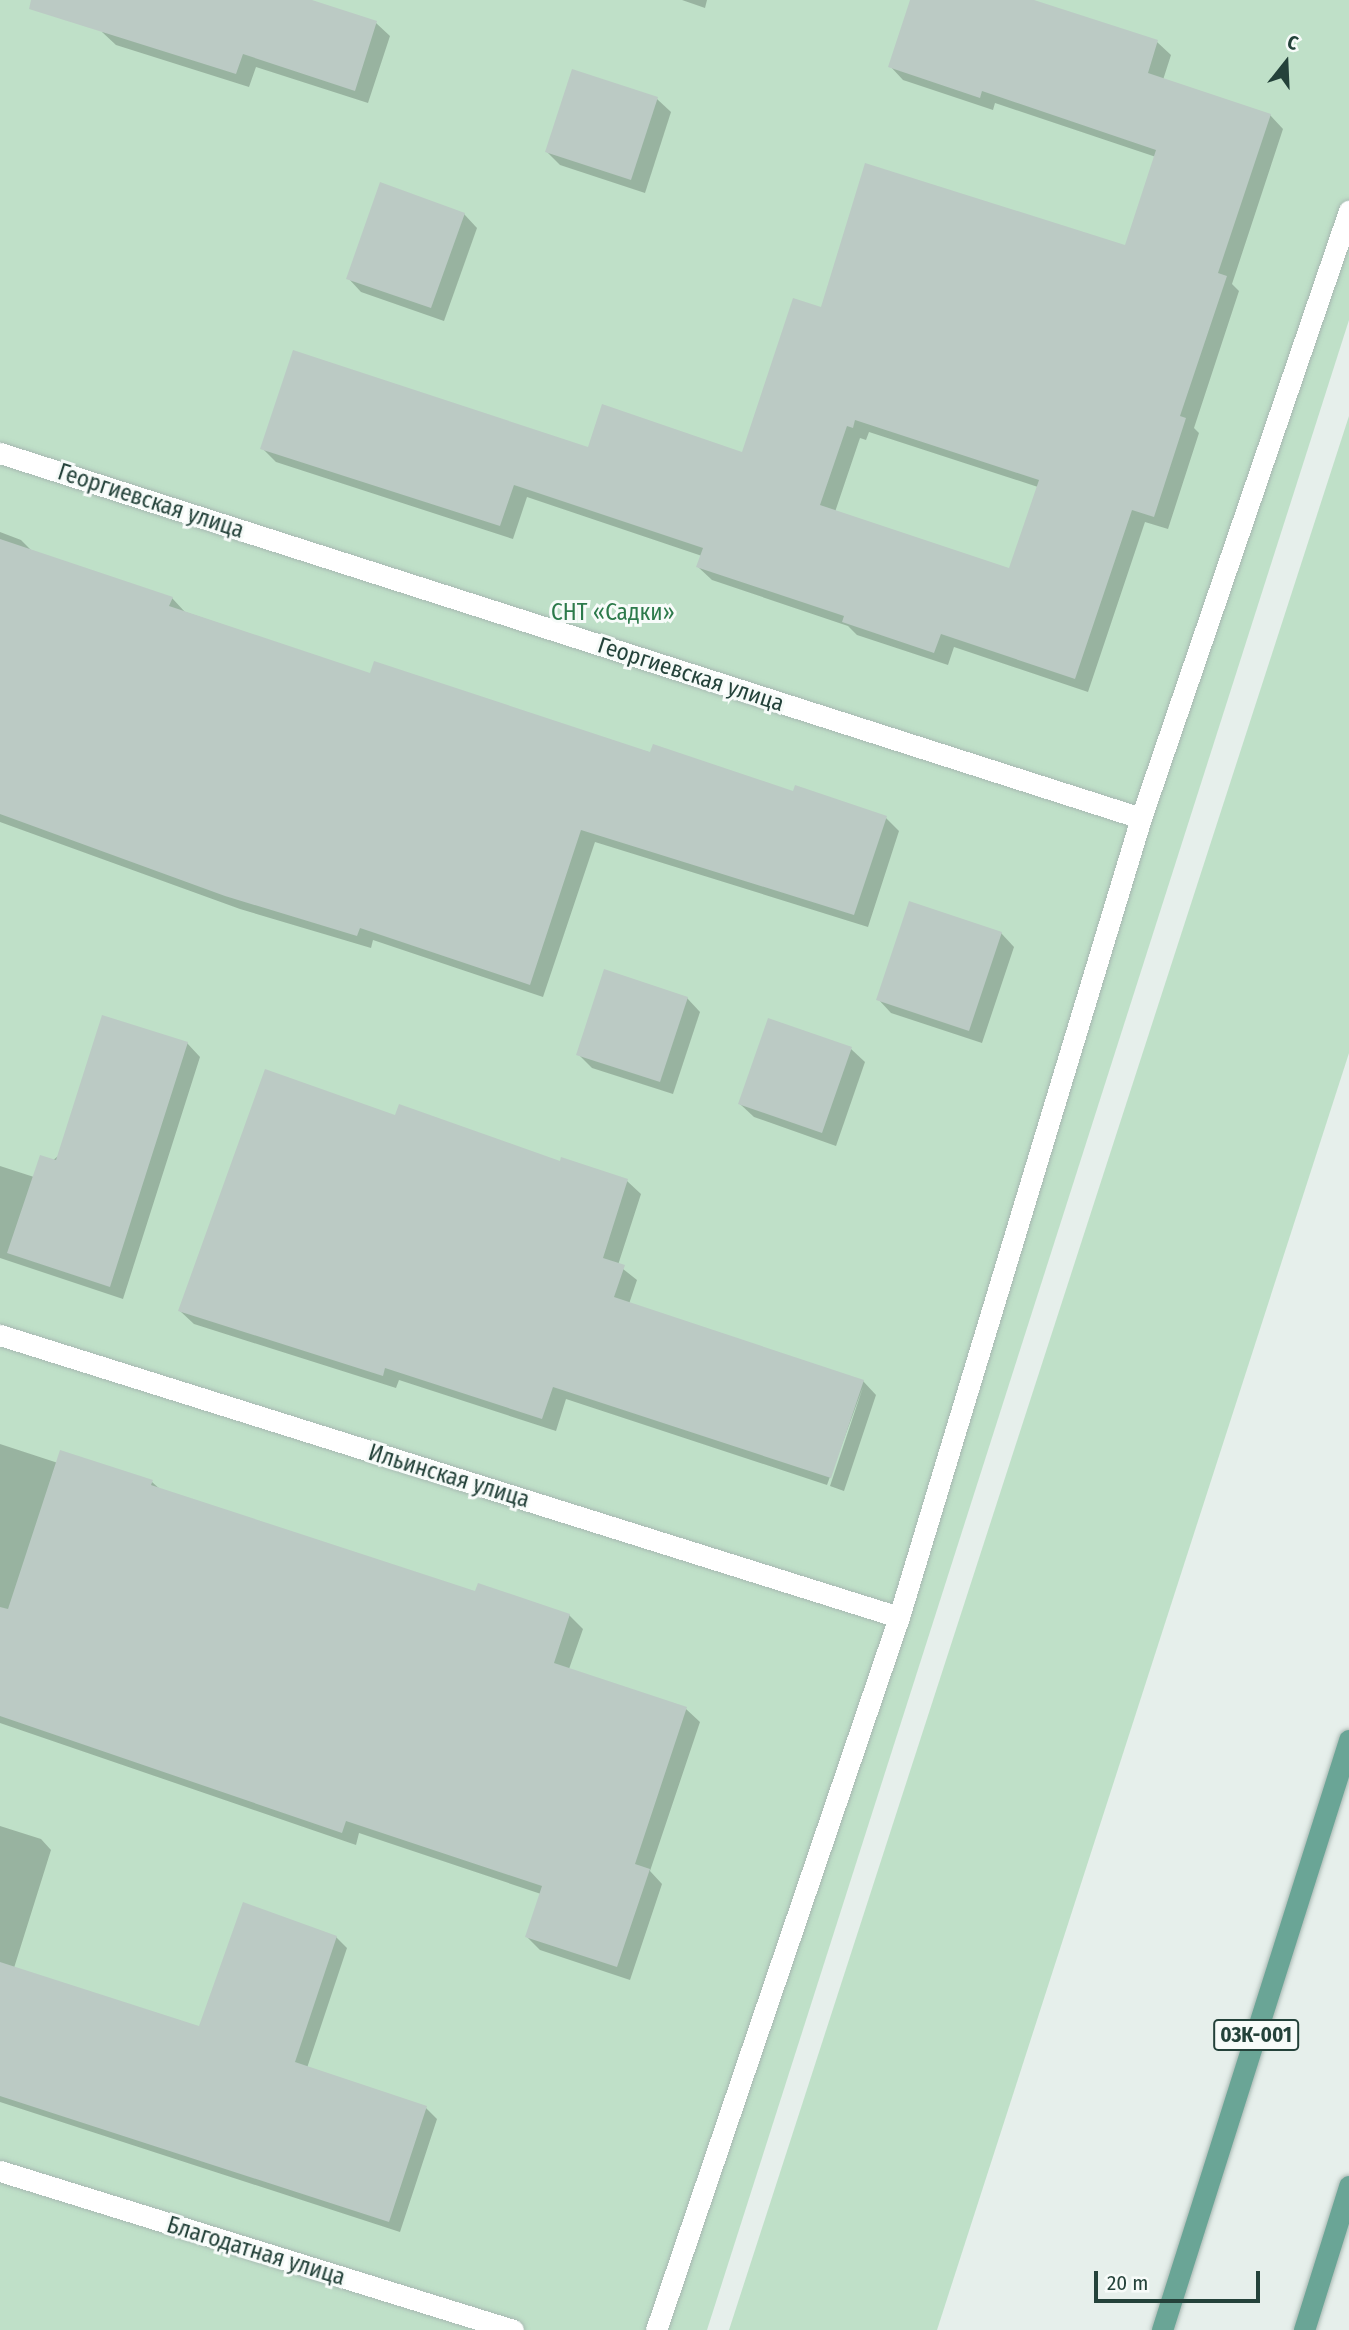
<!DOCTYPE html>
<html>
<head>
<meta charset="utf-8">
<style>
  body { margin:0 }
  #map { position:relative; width:1349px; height:2330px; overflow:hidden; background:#e6efeb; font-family:"Fira Sans Condensed",sans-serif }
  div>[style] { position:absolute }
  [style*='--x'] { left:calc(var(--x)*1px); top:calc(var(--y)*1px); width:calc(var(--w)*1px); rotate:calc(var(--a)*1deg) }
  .green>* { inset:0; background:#bfe0c8 }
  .shadow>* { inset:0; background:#0003 }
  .building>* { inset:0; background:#bbcac4 }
  .roads { filter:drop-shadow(0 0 2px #a8b8b2) drop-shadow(0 0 2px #a8b8b2) }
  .service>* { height:21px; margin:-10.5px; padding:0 10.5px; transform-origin:10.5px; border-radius:10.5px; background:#fff }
  .minor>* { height:21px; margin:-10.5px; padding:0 10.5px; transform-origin:10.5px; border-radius:10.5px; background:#fff }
  .primary>* { height:21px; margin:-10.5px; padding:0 10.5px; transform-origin:10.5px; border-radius:10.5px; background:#6aa596 }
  span { translate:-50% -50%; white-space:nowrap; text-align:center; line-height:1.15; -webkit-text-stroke:6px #f7fbf9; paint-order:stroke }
  .shield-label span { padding:2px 5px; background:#f7fbf9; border:2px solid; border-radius:5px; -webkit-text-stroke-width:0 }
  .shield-label { font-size:21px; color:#24423a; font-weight:700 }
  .street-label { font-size:23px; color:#24423a }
  .park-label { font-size:23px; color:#2d7a4b }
  .north { position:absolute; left:1251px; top:28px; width:70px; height:70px; -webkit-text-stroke:5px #f7fbf9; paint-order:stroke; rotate:18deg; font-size:19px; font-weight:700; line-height:28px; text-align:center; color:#24423a }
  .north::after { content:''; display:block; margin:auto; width:24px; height:32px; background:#24423a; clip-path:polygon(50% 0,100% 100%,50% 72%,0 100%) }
  .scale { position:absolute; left:1094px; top:2271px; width:166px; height:32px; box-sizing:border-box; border:4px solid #24423a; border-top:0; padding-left:9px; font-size:21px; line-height:24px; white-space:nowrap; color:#24423a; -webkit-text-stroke:5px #f7fbf9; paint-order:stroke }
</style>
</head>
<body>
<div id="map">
  <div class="green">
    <i style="clip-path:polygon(0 0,1349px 0,1349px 320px,707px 2330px,0 2330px)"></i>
    <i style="clip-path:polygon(1349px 416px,1349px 1053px,937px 2330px,729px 2330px)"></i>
  </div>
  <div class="shadow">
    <i style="clip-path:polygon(112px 0,306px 0,376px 23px,390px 36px,368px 103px,256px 67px,249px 87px,116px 45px,102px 32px)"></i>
    <i style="clip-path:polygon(682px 0,707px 0,705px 8px)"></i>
    <i style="clip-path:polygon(evenodd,912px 0,1010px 0,1157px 42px,1171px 55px,1163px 80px,1270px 115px,1283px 129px,1232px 284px,1239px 291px,1194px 428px,1199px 433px,1168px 529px,1145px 522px,1088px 692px,954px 647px,948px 665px,857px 635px,848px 626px,712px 580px,698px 567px,702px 556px,527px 497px,513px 539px,276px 462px,262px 448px,743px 454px,822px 310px,1126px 248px,1156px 157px,995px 103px,993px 110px,903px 80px,890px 66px,912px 0,869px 432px,1038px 487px,1010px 571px,835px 512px,860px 438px,866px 440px,869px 432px)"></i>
    <i style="clip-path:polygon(573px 71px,657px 99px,671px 112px,645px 193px,560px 165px,547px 152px)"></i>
    <i style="clip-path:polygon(464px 214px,477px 228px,444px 321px,361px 292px,348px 278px)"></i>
    <i style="clip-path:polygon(0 532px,21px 540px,33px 552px,172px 598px,185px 612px,371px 675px,886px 818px,899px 831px,868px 927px,595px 842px,543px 997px,373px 940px,371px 948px,240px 909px,0 822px)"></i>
    <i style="clip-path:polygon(1001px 933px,1014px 947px,982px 1043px,891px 1013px,878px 999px)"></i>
    <i style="clip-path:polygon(687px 998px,700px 1012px,673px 1094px,592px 1068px,578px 1054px)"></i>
    <i style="clip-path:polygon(187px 1043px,200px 1057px,123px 1299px,0 1258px,0 1166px,34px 1177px)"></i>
    <i style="clip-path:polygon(851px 1049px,865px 1062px,836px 1146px,754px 1117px,740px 1104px)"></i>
    <i style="clip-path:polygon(396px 1118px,627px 1181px,641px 1194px,618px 1265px,637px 1280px,629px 1304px,863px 1381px,876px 1395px,844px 1491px,830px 1486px,863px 1387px,827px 1485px,566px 1399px,556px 1431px,399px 1380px,396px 1388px,194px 1324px,180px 1311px)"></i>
    <i style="clip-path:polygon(0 1444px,58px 1463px,152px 1482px,161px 1490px,477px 1593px,569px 1615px,583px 1629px,569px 1669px,686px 1709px,700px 1722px,650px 1871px,662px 1884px,630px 1980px,540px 1950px,527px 1937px,541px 1894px,359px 1833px,356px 1845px,0 1723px)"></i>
    <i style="clip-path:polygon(0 1826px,41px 1839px,51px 1850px,14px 1968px,200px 2029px,336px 1937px,347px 1948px,307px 2068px,426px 2108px,437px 2119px,400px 2232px,0 2102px)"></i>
  </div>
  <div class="building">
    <i style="clip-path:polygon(31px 0,312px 0,377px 21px,355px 91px,243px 54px,236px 74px,29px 9px)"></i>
    <i style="clip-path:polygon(evenodd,910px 0,1034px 0,1158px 40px,1148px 73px,1271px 114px,1218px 273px,1227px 276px,1180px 416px,1186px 418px,1154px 517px,1132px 510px,1075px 679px,941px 634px,934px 653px,842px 622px,844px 616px,696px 567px,703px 548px,514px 485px,500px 526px,260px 449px,293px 350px,588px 447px,602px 404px,742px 452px,793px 298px,821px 307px,865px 163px,1125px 245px,1156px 150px,982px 91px,980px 98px,888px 67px,910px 0,855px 420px,1039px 480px,1009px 568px,820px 505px,847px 426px,853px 428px,855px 420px)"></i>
    <i style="clip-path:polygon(572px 69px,658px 97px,631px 180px,545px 152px)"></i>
    <i style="clip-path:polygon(380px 182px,465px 213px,431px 308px,346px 279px)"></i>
    <i style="clip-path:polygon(0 539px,173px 597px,169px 606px,370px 673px,374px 661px,650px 752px,653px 744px,793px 791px,795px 785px,887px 816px,854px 915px,581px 830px,530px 985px,360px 928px,357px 936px,225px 896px,0 814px)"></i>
    <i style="clip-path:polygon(909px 901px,1002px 932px,969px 1031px,876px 1000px)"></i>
    <i style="clip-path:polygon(604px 969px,688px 997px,660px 1082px,576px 1055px)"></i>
    <i style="clip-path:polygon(102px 1015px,188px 1042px,110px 1287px,7px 1253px,40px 1155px,56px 1160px)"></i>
    <i style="clip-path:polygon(768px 1018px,852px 1047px,822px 1133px,738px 1104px)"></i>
    <i style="clip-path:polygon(265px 1069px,395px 1115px,399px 1104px,560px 1161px,561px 1157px,628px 1179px,603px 1258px,625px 1265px,614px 1297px,864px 1380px,831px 1478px,553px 1387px,542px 1419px,385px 1368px,383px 1376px,178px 1311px)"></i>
    <i style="clip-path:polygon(60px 1450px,153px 1480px,151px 1485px,475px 1591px,478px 1583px,570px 1614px,554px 1663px,687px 1707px,635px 1864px,650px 1869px,617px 1967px,525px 1937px,542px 1886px,346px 1821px,342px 1833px,0 1716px,0 1607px,8px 1609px)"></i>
    <i style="clip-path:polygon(243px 1902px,337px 1936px,295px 2062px,427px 2106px,389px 2222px,0 2096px,0 1962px,199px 2026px)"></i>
  </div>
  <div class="roads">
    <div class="service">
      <i style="--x:0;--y:2171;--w:537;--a:17.22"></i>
    </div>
    <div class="minor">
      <i style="--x:0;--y:453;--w:1198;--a:17.74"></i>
      <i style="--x:0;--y:1335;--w:942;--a:17.42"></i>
      <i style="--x:656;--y:2330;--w:753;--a:-71.18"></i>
      <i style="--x:899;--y:1617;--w:835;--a:-73.15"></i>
      <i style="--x:1141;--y:818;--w:642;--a:-71.09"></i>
    </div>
    <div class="primary">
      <i style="--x:1162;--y:2330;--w:619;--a:-72.41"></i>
      <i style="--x:1304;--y:2330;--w:151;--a:-72.6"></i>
    </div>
  </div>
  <div class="shield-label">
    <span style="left:1256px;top:2035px">03К-001</span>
  </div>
  <div class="street-label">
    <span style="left:151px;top:501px;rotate:18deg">Георгиевская улица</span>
    <span style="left:691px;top:674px;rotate:18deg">Георгиевская улица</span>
    <span style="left:449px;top:1476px;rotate:17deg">Ильинская улица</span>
    <span style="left:256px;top:2251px;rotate:17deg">Благодатная улица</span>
  </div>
  <div class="park-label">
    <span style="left:613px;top:612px">СНТ «Садки»</span>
  </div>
  <div class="north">С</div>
  <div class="scale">20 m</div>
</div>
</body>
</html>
